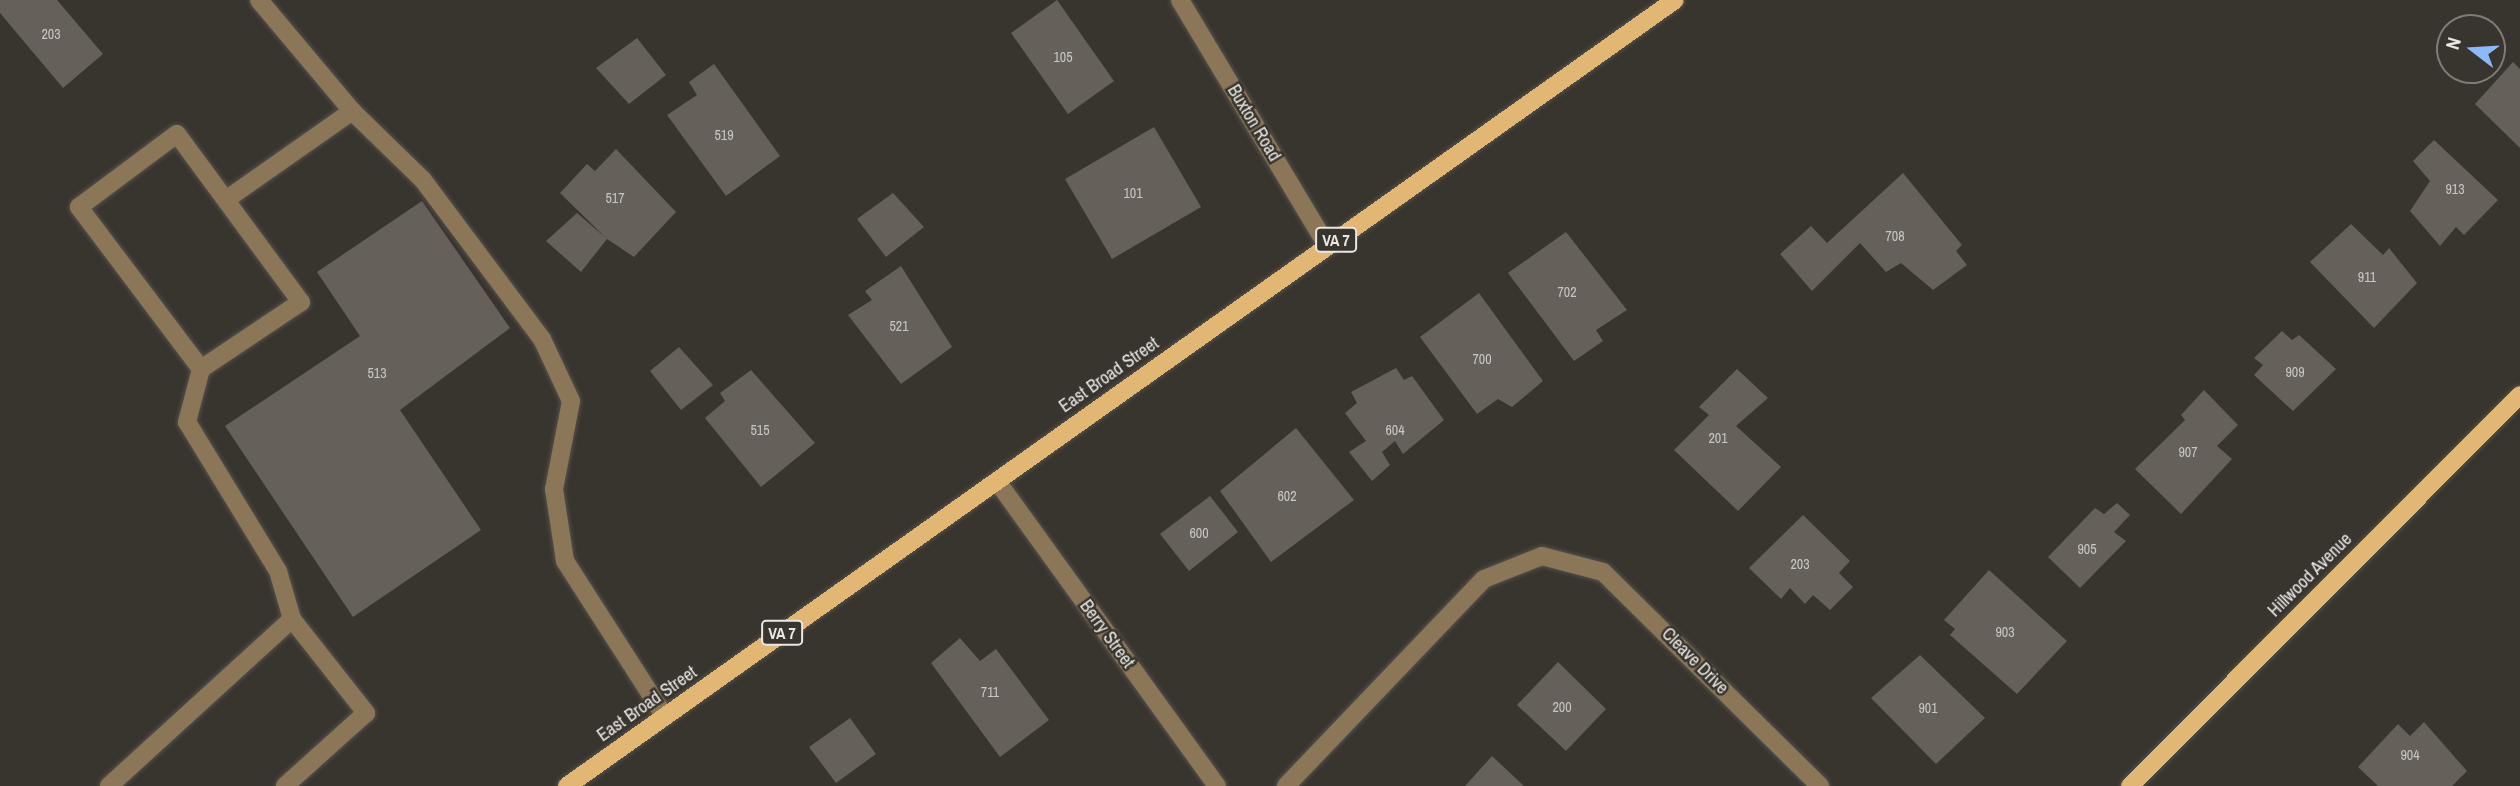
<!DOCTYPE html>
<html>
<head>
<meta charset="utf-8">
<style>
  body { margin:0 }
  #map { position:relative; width:2520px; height:786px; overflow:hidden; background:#38342e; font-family:"Archivo Narrow",sans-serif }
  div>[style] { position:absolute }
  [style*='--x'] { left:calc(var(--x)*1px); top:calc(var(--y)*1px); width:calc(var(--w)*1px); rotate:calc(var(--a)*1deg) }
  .building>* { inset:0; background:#65605a }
  .roads { filter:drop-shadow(0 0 2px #54514b) drop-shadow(0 0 2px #54514b) }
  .minor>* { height:18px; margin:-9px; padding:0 9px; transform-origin:9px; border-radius:9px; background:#8b7657 }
  .major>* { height:18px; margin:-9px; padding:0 9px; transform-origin:9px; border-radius:9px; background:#e2b673 }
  span { translate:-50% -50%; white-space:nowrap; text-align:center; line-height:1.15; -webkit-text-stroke:5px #38342e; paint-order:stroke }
  .number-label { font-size:14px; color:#c9c6c2 }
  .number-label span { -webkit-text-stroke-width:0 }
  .shield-label span { padding:2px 5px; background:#38342e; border:2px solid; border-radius:5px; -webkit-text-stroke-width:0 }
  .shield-label { font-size:16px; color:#eae8e4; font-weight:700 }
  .street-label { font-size:18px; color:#eae8e4 }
  .north { position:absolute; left:2436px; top:14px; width:70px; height:70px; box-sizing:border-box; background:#38342e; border:2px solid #7f7c77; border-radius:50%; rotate:287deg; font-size:19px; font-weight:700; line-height:28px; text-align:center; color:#eae8e4 }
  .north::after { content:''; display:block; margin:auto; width:24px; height:32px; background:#8bbafc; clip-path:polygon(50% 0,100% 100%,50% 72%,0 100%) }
</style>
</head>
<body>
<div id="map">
  <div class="building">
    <i style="clip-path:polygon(0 0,57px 0,103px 54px,63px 88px,0 13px)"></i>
    <i style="clip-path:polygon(1057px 0,1114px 81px,1068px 114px,1011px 33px)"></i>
    <i style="clip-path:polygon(637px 38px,666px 75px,629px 104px,596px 68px)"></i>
    <i style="clip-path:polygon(2513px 62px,2520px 69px,2520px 148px,2475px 104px)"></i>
    <i style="clip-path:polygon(714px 64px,780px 156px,726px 196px,667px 115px,697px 95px,689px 82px)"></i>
    <i style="clip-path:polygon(1154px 127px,1201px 207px,1112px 259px,1065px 179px)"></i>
    <i style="clip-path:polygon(2434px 140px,2498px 200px,2464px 235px,2456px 227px,2440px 246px,2410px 211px,2430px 181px,2413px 161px)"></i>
    <i style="clip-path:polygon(616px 149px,676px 212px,634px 257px,607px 239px,581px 272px,546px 241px,577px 213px,606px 238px,560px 193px,587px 164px,595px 171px)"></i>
    <i style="clip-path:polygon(1903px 173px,1962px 245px,1956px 251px,1967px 265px,1933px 290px,1901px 263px,1886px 272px,1860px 243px,1812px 291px,1780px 254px,1811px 226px,1827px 243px)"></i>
    <i style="clip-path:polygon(893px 193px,924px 227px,886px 257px,857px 219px)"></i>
    <i style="clip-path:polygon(422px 201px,510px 328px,400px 410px,481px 530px,353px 617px,225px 426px,360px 336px,317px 272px)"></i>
    <i style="clip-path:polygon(2351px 224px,2383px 255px,2389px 248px,2417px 283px,2374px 328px,2310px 262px)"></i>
    <i style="clip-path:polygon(1566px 232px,1627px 310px,1596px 330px,1603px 341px,1574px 361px,1508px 273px)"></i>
    <i style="clip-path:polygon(901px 266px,952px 347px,901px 384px,848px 315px,872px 300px,865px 291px)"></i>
    <i style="clip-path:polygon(1479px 293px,1543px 381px,1512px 407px,1498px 399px,1477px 414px,1420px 337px)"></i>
    <i style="clip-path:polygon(2282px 331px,2292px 340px,2299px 335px,2336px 369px,2293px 411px,2254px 375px,2263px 365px,2254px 358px)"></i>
    <i style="clip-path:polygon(679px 347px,713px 385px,681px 410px,650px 371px)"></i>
    <i style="clip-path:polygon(1396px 368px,1404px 380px,1412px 376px,1444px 420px,1403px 454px,1395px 441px,1382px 452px,1390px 465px,1372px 481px,1349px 452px,1366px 441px,1345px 413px,1357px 403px,1351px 392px)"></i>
    <i style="clip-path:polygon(1737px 369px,1768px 398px,1736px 426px,1781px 467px,1738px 511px,1674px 450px,1709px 415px,1699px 407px)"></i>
    <i style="clip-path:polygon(751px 370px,815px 443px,761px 487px,705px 418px,725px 401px,720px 393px)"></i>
    <i style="clip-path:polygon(2204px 390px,2238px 425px,2217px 446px,2232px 459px,2181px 514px,2135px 469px,2185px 420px,2181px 415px)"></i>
    <i style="clip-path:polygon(1296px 428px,1354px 500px,1271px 562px,1220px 491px)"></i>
    <i style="clip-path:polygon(1210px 496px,1238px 532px,1189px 571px,1160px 534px)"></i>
    <i style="clip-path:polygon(2117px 503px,2130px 515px,2114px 532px,2126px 541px,2080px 588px,2048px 557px,2095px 508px,2104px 514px)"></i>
    <i style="clip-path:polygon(1803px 515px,1850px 561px,1839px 573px,1853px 587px,1830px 610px,1813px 595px,1805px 604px,1790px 588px,1781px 599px,1749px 568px)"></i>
    <i style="clip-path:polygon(1989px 570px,2067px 641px,2017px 694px,1950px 635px,1955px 629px,1944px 620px)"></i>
    <i style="clip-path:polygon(960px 638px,980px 661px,996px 649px,1049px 720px,1000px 757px,931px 663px)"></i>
    <i style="clip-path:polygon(1920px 655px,1985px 718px,1936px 764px,1871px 698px)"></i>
    <i style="clip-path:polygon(1558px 662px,1606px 709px,1566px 751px,1517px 705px)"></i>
    <i style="clip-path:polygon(850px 718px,876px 754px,836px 783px,809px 747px)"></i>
    <i style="clip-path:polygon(2424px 722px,2467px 771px,2452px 786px,2378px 786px,2358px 767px,2398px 724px,2410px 736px)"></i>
    <i style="clip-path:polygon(1492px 756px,1524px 786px,1465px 786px)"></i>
  </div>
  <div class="roads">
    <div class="minor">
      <i style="--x:259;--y:0;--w:145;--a:50"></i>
      <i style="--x:352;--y:111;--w:99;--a:44.2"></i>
      <i style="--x:423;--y:180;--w:199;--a:53.2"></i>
      <i style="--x:542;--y:339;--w:68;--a:64.9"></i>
      <i style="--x:571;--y:401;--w:90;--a:100.9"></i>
      <i style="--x:554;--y:489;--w:73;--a:81.3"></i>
      <i style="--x:565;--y:561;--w:185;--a:57.3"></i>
      <i style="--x:1180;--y:0;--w:287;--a:59.1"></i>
      <i style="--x:227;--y:199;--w:153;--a:-35.1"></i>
      <i style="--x:201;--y:369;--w:203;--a:-127"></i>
      <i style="--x:79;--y:207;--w:122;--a:-36.7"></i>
      <i style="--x:177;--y:134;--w:209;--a:53.6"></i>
      <i style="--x:301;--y:302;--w:120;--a:146.2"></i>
      <i style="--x:201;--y:369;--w:55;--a:104.8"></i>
      <i style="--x:187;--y:422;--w:175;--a:58.6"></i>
      <i style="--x:278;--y:571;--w:50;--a:73.7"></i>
      <i style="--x:997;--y:481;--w:376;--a:54.2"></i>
      <i style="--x:109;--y:786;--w:248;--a:-42.4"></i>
      <i style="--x:292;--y:619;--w:120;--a:51.8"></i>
      <i style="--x:366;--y:713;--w:109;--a:138"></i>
      <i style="--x:1286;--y:786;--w:286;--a:-46.3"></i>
      <i style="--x:1484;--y:579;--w:62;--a:-21.6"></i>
      <i style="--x:1542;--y:556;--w:63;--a:14.7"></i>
      <i style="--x:1603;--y:572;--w:305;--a:44.6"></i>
    </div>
    <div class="major">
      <i style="--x:567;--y:786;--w:1358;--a:-35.35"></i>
      <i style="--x:2130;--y:786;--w:552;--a:-45.07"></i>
    </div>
  </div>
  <div class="number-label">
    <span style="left:51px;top:34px">203</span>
    <span style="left:1063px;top:57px">105</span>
    <span style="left:724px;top:135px">519</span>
    <span style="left:2455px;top:189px">913</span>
    <span style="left:1133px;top:193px">101</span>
    <span style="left:615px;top:198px">517</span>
    <span style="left:1895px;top:236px">708</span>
    <span style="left:2367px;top:277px">911</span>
    <span style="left:1567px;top:292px">702</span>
    <span style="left:899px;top:326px">521</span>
    <span style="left:1482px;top:359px">700</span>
    <span style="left:2295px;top:372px">909</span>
    <span style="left:377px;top:373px">513</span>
    <span style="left:760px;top:430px">515</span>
    <span style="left:1395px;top:430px">604</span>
    <span style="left:1718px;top:438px">201</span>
    <span style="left:2188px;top:452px">907</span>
    <span style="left:1287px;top:496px">602</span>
    <span style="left:1199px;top:533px">600</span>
    <span style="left:2087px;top:549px">905</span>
    <span style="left:1800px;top:564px">203</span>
    <span style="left:2005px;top:632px">903</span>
    <span style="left:990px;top:692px">711</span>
    <span style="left:1562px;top:707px">200</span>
    <span style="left:1928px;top:708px">901</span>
    <span style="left:2410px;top:755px">904</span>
  </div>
  <div class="shield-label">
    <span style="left:1336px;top:240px">VA 7</span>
    <span style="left:782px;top:633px">VA 7</span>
  </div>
  <div class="street-label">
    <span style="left:1254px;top:123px;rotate:59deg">Buxton Road</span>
    <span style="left:1109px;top:375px;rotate:-35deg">East Broad Street</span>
    <span style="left:2310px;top:575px;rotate:-45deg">Hillwood Avenue</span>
    <span style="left:1107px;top:634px;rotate:54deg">Berry Street</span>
    <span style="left:1695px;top:661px;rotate:45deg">Cleave Drive</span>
    <span style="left:647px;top:704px;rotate:-35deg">East Broad Street</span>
  </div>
  <div class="north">N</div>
</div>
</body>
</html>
